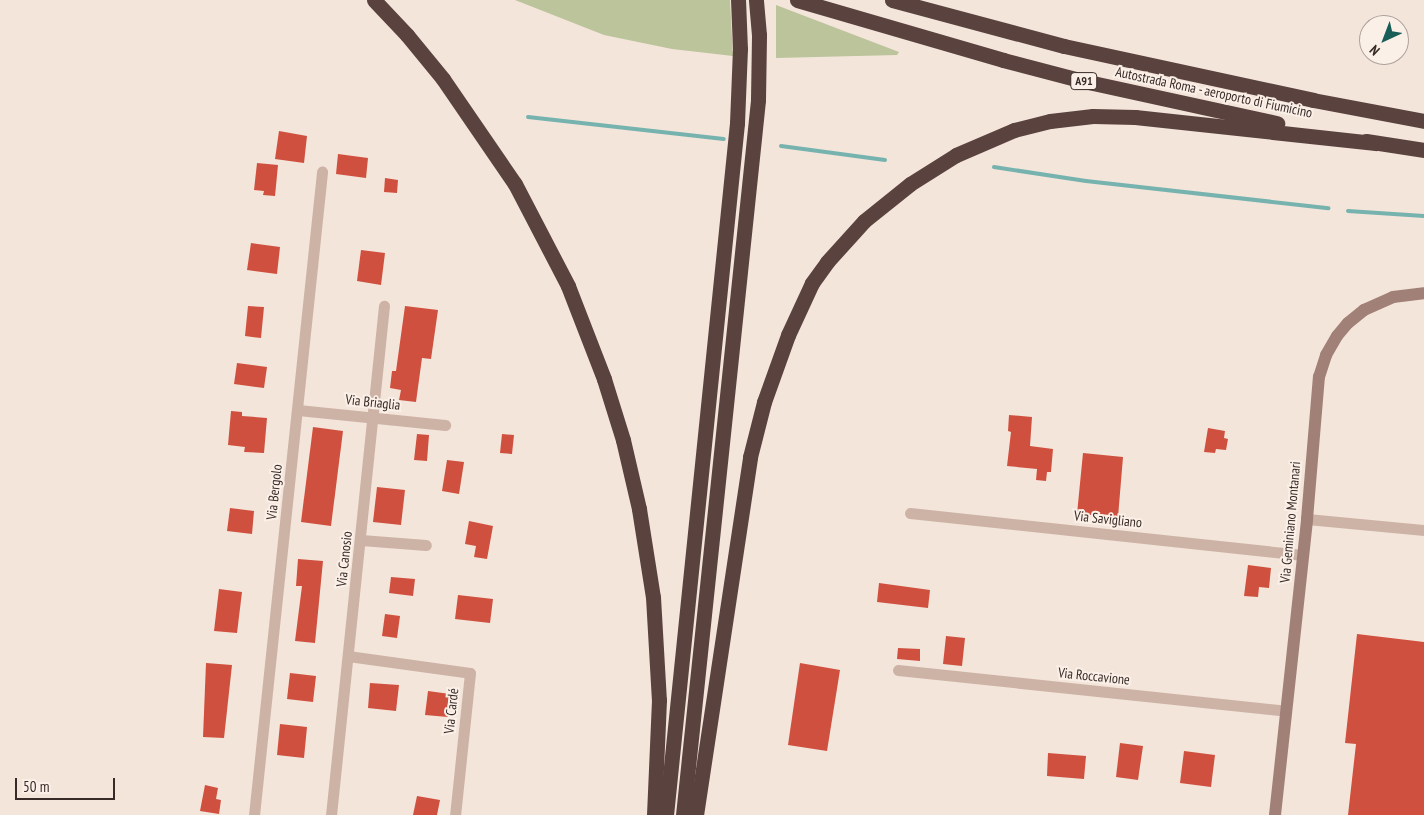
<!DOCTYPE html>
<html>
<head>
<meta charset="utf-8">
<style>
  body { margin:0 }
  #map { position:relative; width:1424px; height:815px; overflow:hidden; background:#f4e5db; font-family:"PT Sans Narrow",sans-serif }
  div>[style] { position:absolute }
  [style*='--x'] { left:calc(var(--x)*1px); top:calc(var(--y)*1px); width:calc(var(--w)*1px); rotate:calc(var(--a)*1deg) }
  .green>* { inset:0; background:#bbc49a }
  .stream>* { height:4px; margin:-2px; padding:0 2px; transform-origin:2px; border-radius:2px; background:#77b3ae }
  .building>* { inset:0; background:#cf503e }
  .street>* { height:11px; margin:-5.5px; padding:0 5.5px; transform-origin:5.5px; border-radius:5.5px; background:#cdb3a6 }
  .secondary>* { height:12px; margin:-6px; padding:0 6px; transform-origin:6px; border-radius:6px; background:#a18177 }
  .highway>* { height:15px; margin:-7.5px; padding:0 7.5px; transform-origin:7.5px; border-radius:7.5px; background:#5a433e }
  span { translate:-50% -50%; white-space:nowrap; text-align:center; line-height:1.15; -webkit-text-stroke:4px #fbf0e8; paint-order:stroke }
  .shield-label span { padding:1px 4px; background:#fbf0e8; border:1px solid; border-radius:4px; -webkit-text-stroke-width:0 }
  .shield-label { font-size:12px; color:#382b27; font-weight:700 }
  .street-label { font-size:14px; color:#382b27 }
  .north { position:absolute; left:1359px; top:15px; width:50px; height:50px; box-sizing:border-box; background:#fbf0e8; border:1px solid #ada19b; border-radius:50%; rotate:223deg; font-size:14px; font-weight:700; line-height:20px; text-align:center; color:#382b27 }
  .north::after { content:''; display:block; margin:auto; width:18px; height:22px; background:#195d59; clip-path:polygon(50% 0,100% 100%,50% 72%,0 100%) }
  .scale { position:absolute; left:15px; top:778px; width:100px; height:22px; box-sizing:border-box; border:2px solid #382b27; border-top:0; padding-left:6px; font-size:15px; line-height:18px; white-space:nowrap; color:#382b27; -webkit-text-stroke:4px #fbf0e8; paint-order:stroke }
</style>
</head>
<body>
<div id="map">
  <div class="green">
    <i style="clip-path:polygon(515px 0,730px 0,733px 56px,672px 49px,604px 35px)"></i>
    <i style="clip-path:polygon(776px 5px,899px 52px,897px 55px,776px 58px)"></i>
  </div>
  <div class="stream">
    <i style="--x:528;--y:117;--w:197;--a:6.4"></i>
    <i style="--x:781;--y:146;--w:105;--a:7.7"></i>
    <i style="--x:994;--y:167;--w:93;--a:8.7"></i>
    <i style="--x:1086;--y:181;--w:244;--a:6.4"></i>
    <i style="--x:1348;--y:211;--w:76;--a:3.8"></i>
  </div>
  <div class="building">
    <i style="clip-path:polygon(279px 131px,307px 136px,304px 163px,275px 159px)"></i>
    <i style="clip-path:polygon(338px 154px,368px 158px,366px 178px,336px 174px)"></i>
    <i style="clip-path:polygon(257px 163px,278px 165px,275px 196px,263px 195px,264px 191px,254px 190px)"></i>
    <i style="clip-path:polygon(385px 178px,398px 180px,397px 193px,384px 192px)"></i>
    <i style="clip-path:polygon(251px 243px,280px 247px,277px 274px,247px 270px)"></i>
    <i style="clip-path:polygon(361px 250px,385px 253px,381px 285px,357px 281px)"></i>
    <i style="clip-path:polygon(248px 306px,264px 307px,261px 338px,245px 336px)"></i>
    <i style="clip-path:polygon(405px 306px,438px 310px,431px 359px,422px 358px,416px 402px,399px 400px,401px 390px,390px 388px,392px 371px,396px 371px)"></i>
    <i style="clip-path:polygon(237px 363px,267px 367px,264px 388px,234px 384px)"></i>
    <i style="clip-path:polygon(231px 411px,242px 412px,242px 416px,267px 418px,264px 453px,244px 452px,245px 447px,228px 445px)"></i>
    <i style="clip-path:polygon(1009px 415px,1032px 417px,1030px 446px,1053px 449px,1051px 472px,1047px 472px,1046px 481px,1036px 480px,1037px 469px,1007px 466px,1011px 432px,1008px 431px)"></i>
    <i style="clip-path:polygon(313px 427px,343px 431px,331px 526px,301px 522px)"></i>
    <i style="clip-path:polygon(1208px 428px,1225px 431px,1224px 438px,1228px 439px,1226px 450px,1216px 449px,1215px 453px,1204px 452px)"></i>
    <i style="clip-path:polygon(417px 434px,429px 435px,427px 461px,414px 460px)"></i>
    <i style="clip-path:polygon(502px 434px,514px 435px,512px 454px,500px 453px)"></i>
    <i style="clip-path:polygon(1083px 453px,1123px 457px,1118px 517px,1077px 514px)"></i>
    <i style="clip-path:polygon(447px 460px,464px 462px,459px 494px,442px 491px)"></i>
    <i style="clip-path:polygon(377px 487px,405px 490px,401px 525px,373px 522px)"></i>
    <i style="clip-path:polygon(230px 508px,254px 511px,252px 534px,227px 531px)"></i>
    <i style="clip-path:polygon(469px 521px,493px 526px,487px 559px,474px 557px,476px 546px,465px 544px)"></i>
    <i style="clip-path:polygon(298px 559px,323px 561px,315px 643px,295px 641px,302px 586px,296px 586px)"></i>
    <i style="clip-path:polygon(1248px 565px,1271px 568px,1269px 588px,1259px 587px,1258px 597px,1244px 596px)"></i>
    <i style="clip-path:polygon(391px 577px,415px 579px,413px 596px,389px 593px)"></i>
    <i style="clip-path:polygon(879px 583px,930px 590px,928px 608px,877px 602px)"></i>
    <i style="clip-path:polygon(219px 589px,242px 592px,237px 633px,214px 631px)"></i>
    <i style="clip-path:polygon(458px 595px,493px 599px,490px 623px,455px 619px)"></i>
    <i style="clip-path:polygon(385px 614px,400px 616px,397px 638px,382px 636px)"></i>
    <i style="clip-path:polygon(1357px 634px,1424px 642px,1424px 815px,1348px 815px,1356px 744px,1345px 743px)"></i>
    <i style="clip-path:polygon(946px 636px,965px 638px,962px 666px,943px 664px)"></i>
    <i style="clip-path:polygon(898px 648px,920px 649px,920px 661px,897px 659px)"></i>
    <i style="clip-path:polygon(206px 663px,232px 665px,224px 738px,203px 737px)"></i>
    <i style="clip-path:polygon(800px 663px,840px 670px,827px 751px,788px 745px)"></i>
    <i style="clip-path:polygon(290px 673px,316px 676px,313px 702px,287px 699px)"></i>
    <i style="clip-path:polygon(370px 683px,399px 685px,396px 711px,368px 708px)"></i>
    <i style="clip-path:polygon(428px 691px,450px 694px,448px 717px,425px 715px)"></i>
    <i style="clip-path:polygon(280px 724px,307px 727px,304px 758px,277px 755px)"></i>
    <i style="clip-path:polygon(1120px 743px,1143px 746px,1138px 780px,1116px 777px)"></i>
    <i style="clip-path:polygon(1184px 751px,1215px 755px,1211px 787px,1180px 783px)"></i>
    <i style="clip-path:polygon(1048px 753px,1086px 756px,1084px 779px,1047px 776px)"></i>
    <i style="clip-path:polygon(205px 785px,218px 788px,216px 799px,221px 800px,219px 814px,200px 811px)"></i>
    <i style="clip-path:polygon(417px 796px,440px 800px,437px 815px,413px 815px)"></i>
  </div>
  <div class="street">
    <i style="--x:298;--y:410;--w:148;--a:5.8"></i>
    <i style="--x:910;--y:513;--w:395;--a:6.1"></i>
    <i style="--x:1307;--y:519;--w:118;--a:5.4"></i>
    <i style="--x:361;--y:540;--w:65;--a:4.4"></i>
    <i style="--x:348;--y:656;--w:123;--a:7.9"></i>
    <i style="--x:470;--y:673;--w:143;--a:96"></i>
    <i style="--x:898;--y:670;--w:390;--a:6"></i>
    <i style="--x:254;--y:815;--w:647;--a:-83.96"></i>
    <i style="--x:331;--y:815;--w:512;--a:-84.06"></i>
  </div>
  <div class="secondary">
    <i style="--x:1275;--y:815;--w:298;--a:-83.8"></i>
    <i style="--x:1307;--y:519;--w:143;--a:-85.2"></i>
    <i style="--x:1319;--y:377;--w:23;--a:-72"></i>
    <i style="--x:1326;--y:355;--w:22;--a:-60"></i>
    <i style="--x:1337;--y:336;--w:17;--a:-50"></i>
    <i style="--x:1348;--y:323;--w:21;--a:-39"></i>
    <i style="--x:1364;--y:310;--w:32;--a:-24"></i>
    <i style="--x:1393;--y:297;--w:31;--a:-7"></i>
  </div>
  <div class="highway">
    <i style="--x:374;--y:0;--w:48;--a:46.7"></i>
    <i style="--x:407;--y:35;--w:57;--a:50.7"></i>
    <i style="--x:443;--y:79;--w:127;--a:55.6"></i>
    <i style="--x:515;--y:184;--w:115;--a:62.5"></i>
    <i style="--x:568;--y:286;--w:100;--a:68.8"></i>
    <i style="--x:604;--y:379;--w:64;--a:72.7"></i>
    <i style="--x:623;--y:440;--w:71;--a:76.9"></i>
    <i style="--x:639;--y:509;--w:89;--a:81"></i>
    <i style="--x:653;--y:597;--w:103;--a:86.7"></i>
    <i style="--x:659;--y:700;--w:115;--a:92.5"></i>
    <i style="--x:797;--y:0;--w:215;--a:16.2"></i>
    <i style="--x:1003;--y:60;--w:79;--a:14.7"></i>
    <i style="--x:1079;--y:80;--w:203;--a:12.3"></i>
    <i style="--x:892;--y:0;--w:178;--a:15"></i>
    <i style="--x:1064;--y:46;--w:255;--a:12.2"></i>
    <i style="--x:1313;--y:100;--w:113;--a:10.7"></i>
    <i style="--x:1366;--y:141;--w:59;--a:8.8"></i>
    <i style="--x:666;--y:815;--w:696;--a:-84.14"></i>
    <i style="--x:737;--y:123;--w:74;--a:-87.7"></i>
    <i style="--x:740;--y:49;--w:49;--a:-92.3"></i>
    <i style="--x:683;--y:815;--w:719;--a:-84.01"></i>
    <i style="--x:758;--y:100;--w:65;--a:-89.1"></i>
    <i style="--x:759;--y:35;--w:35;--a:-95"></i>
    <i style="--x:696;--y:815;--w:362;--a:-81.4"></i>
    <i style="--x:750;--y:457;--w:57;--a:-75.7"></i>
    <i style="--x:764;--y:402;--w:71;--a:-70.3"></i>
    <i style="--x:788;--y:335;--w:57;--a:-65.2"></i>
    <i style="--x:812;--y:283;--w:26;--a:-54"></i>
    <i style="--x:827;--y:262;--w:55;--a:-47.9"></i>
    <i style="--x:864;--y:221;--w:59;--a:-38.8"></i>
    <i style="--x:910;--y:184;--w:54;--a:-32.2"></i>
    <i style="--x:956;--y:155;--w:63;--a:-23.3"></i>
    <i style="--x:1014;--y:130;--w:37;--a:-14"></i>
    <i style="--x:1050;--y:121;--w:43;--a:-6.6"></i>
    <i style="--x:1093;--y:116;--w:42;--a:1.4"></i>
    <i style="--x:1135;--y:117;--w:242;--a:6.2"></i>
  </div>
  <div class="shield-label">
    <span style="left:1084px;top:81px">A91</span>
  </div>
  <div class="street-label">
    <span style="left:1214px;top:92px;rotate:12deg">Autostrada Roma - aeroporto di Fiumicino</span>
    <span style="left:373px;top:402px;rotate:6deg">Via Briaglia</span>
    <span style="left:274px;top:492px;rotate:-84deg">Via Bergolo</span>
    <span style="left:1108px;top:519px;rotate:6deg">Via Savigliano</span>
    <span style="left:1290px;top:522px;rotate:-85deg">Via Geminiano Montanari</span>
    <span style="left:344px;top:559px;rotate:-84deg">Via Canosio</span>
    <span style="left:1094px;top:676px;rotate:6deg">Via Roccavione</span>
    <span style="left:451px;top:711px;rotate:-84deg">Via Cardé</span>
  </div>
  <div class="north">N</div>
  <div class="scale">50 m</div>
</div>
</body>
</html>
